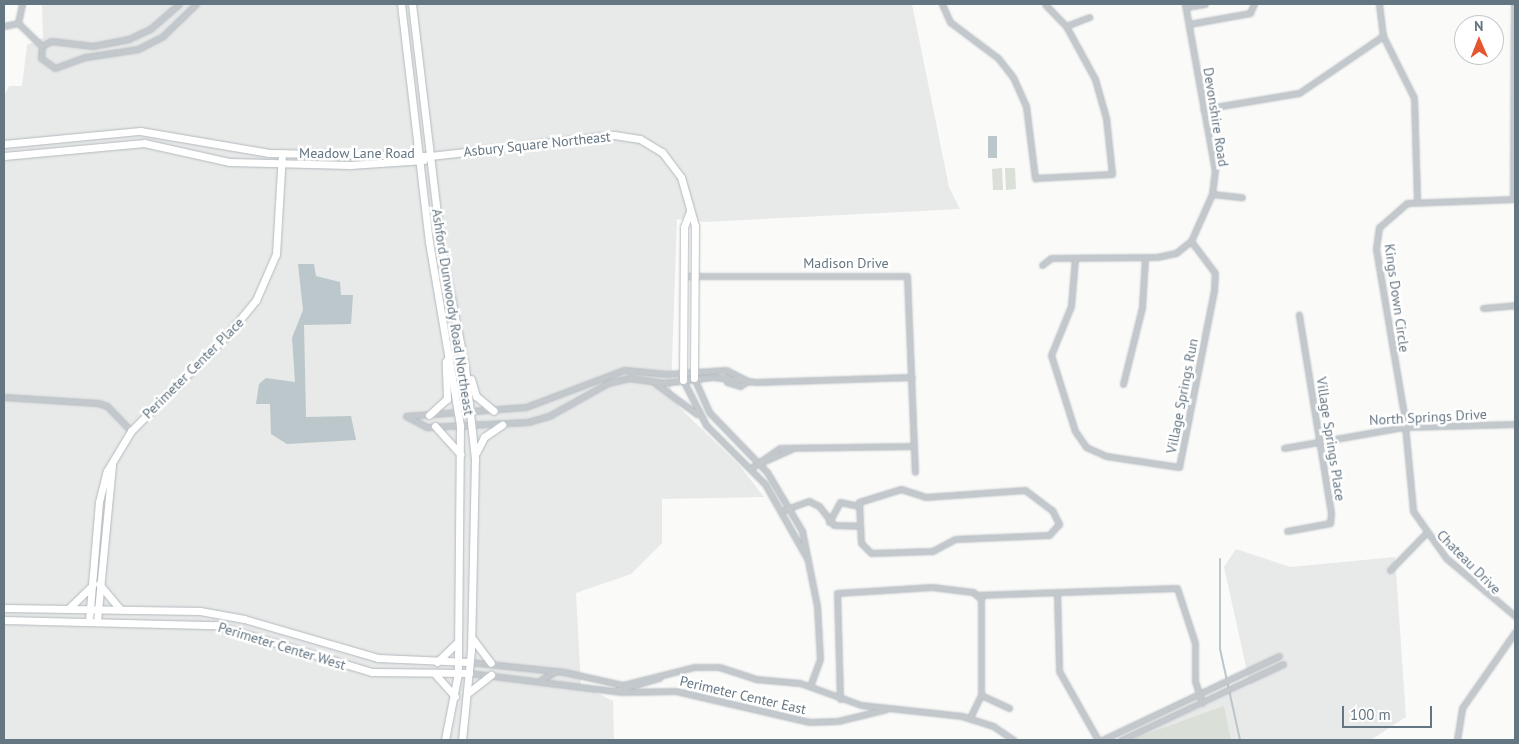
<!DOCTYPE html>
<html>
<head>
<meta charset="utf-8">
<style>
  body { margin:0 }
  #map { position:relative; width:1519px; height:744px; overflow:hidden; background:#fafaf8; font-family:"PT Sans",sans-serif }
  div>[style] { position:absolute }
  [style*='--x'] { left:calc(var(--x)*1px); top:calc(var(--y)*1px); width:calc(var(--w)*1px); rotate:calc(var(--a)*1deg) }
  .built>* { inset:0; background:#e8e9e9 }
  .green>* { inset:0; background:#dadfd7 }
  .water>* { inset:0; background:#bbc7cb }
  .stream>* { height:2px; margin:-1px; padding:0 1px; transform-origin:1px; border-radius:1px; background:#bbc7cb }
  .roads { filter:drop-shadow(0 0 1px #b3babf) drop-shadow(0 0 1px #b3babf) }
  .street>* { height:5px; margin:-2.5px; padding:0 2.5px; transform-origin:2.5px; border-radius:2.5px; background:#c3c8cc }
  .secondary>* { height:7px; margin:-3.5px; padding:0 3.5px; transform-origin:3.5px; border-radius:3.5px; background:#fff }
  span { translate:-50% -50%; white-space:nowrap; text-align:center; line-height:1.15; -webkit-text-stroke:5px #fff; paint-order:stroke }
  .street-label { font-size:14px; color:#657683 }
  .frame { position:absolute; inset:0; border:5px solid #657683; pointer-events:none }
  .north { position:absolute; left:1454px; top:15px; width:50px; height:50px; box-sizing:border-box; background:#fff; border:1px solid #c1c8cd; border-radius:50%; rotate:359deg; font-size:14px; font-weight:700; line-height:20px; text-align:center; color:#657683 }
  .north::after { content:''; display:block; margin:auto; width:18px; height:22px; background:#e4572e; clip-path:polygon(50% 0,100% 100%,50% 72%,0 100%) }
  .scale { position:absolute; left:1342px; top:706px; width:90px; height:22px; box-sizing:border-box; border:2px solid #657683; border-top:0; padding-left:6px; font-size:15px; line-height:18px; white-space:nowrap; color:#657683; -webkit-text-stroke:4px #fff; paint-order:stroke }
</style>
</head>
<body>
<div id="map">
  <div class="built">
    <i style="clip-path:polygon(42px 4px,912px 4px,949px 187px,960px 209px,705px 222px,677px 219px,671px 389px,680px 408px,740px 466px,764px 497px,662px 499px,662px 543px,631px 574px,576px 593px,581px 685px,613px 701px,614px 740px,4px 740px,4px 96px,9px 86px,22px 86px,27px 45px,43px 38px)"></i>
    <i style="clip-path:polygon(1236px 549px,1290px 567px,1395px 557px,1406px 717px,1371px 740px,1130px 740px,1250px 685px,1224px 567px)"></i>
  </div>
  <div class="green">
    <i style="clip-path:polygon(1002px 168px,1003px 190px,993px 190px,992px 169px)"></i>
    <i style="clip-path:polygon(1005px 168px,1015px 168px,1016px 189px,1006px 190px)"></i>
    <i style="clip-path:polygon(1224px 706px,1231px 740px,1130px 740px,1201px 714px)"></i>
  </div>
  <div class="water">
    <i style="clip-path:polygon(988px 136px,997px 136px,997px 158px,988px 158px)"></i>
    <i style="clip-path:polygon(298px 264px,314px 264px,316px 276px,340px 282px,341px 295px,353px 295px,351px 324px,304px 325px,306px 417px,351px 416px,356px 440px,287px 444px,271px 434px,270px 404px,256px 404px,259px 384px,266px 378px,295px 382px,292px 338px,303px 310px)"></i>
  </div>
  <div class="stream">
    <i style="--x:1220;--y:559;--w:90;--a:90"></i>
    <i style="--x:1220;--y:649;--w:93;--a:77.6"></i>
  </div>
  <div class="roads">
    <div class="street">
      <i style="--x:179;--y:4;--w:38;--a:139"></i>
      <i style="--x:150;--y:29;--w:23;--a:155"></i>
      <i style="--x:129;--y:39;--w:37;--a:169"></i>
      <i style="--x:93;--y:46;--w:42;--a:-173.2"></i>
      <i style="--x:51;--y:41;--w:10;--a:151"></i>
      <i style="--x:42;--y:46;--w:12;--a:95"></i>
      <i style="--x:41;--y:58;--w:17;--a:36"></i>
      <i style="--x:55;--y:68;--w:33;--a:-20"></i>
      <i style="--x:86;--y:57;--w:53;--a:-8.7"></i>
      <i style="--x:138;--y:49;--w:28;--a:-27"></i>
      <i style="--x:163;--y:36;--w:46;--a:-44.1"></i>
      <i style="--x:942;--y:4;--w:20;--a:66"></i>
      <i style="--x:950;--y:22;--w:60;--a:36.9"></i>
      <i style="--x:998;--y:58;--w:24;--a:52"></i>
      <i style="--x:1013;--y:77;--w:32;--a:66"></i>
      <i style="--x:1026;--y:106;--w:73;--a:82.9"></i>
      <i style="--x:1035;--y:178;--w:77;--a:-3"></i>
      <i style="--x:1112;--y:174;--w:56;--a:-96.1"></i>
      <i style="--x:1106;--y:118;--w:41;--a:-105.8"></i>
      <i style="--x:1095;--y:79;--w:60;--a:-118.7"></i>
      <i style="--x:1066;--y:26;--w:30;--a:-134"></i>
      <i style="--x:1379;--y:4;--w:32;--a:83"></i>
      <i style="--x:1383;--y:36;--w:69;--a:63.4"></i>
      <i style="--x:1414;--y:98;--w:103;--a:88.3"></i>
      <i style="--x:1186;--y:7;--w:19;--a:-9"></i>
      <i style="--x:18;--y:23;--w:33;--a:44"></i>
      <i style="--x:1189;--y:24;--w:62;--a:-10.2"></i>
      <i style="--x:1250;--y:13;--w:10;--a:-66"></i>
      <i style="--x:4;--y:26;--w:14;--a:-12"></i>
      <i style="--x:18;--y:23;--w:19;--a:-78"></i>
      <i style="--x:1066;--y:26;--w:25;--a:-21"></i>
      <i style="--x:1203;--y:109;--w:97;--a:-9.5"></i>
      <i style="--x:1299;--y:93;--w:102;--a:-34.2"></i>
      <i style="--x:1212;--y:194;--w:30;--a:6"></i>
      <i style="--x:1513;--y:199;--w:195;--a:-89.7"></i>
      <i style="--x:1515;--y:199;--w:108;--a:177.9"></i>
      <i style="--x:1407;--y:203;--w:37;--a:139"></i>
      <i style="--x:1379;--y:227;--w:22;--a:98"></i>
      <i style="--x:1376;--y:249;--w:168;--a:80.4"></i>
      <i style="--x:1404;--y:415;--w:96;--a:84.6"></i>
      <i style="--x:1413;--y:511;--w:57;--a:54.9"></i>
      <i style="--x:1446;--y:558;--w:90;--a:40"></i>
      <i style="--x:1075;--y:258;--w:48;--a:94.8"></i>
      <i style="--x:1071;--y:306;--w:53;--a:112.2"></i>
      <i style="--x:1051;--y:355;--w:80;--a:72.5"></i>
      <i style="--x:1075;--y:431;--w:19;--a:55"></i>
      <i style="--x:1086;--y:447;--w:22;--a:24"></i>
      <i style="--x:1106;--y:456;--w:74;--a:8.6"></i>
      <i style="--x:1179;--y:467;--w:180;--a:-78.8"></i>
      <i style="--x:1214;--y:290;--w:17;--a:-87"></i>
      <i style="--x:1215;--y:273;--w:40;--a:-127"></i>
      <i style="--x:1042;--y:265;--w:11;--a:-38"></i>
      <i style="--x:1051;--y:258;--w:106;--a:-0.5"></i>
      <i style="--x:1157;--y:257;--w:19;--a:-12"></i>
      <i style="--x:1176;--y:253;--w:19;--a:-39"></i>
      <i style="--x:1191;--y:241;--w:51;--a:-65.9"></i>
      <i style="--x:1212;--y:194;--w:23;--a:-83"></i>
      <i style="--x:1215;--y:171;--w:170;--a:-100.2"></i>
      <i style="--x:684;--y:276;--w:223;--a:0"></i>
      <i style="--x:907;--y:276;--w:196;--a:87.7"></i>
      <i style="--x:1483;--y:308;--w:32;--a:-5"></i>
      <i style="--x:726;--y:377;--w:5;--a:79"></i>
      <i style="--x:727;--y:382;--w:14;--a:17"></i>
      <i style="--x:740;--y:386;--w:9;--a:-32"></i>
      <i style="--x:694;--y:378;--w:37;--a:66"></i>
      <i style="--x:709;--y:412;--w:83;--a:46"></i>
      <i style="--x:767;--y:472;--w:69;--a:59.3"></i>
      <i style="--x:802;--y:531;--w:76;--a:78.7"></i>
      <i style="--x:817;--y:606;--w:53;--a:86.8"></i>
      <i style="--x:820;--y:659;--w:29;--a:110"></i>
      <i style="--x:683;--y:380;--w:51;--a:62.9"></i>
      <i style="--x:706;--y:425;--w:83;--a:45"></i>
      <i style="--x:765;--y:484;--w:87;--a:60.5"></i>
      <i style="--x:656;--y:384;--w:51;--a:36.2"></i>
      <i style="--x:1123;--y:384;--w:79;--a:-76.1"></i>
      <i style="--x:1142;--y:307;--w:49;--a:-86.5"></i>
      <i style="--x:4;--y:397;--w:94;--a:3.7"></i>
      <i style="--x:98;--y:403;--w:9;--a:18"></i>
      <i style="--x:107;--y:406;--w:35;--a:46"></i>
      <i style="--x:406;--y:416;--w:24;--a:28"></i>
      <i style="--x:427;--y:427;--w:101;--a:-2.8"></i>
      <i style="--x:528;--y:422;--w:22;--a:-16"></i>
      <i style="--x:549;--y:416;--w:68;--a:-29.2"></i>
      <i style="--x:608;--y:383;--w:22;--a:-13"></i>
      <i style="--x:629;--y:378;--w:34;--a:8"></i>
      <i style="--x:663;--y:383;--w:50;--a:-6.8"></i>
      <i style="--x:713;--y:377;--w:43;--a:6.6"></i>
      <i style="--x:756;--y:382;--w:156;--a:-1.8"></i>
      <i style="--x:406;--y:416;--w:120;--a:-4.3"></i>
      <i style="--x:526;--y:407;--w:105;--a:-20.7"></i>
      <i style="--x:624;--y:370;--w:43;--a:5.3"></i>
      <i style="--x:667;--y:374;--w:59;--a:-3.9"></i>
      <i style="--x:726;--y:370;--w:25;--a:27"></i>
      <i style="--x:1284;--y:448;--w:121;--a:-10"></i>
      <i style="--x:1403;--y:427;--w:112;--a:-1.5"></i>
      <i style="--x:760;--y:463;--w:34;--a:-24"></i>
      <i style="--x:751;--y:468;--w:35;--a:-35"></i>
      <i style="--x:780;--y:448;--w:134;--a:-0.9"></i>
      <i style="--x:901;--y:489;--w:25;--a:18"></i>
      <i style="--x:925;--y:497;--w:100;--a:-4"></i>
      <i style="--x:1025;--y:490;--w:34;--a:37"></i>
      <i style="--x:1052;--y:510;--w:16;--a:63"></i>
      <i style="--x:1059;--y:524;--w:15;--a:132"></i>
      <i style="--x:1049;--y:535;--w:94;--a:177.6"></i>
      <i style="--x:955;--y:539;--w:26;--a:152"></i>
      <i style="--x:932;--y:551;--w:61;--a:178.1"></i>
      <i style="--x:871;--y:553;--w:14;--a:-135"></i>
      <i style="--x:861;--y:543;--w:41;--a:-92.8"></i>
      <i style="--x:859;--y:502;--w:44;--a:-17.2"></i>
      <i style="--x:781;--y:511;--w:30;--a:-20"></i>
      <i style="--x:809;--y:501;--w:11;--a:27"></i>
      <i style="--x:819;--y:506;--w:24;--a:52"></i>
      <i style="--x:834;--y:525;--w:24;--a:2"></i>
      <i style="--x:829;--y:522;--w:23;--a:-61"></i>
      <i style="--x:840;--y:502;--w:19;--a:12"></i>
      <i style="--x:1287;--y:531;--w:44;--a:-10.5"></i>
      <i style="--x:1330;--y:523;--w:10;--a:-84"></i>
      <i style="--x:1331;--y:513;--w:201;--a:-99.2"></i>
      <i style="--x:1390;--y:570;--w:50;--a:-45.8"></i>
      <i style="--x:1057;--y:592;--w:79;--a:88.5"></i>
      <i style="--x:1059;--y:671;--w:79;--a:60.5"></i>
      <i style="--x:976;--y:595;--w:201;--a:-2"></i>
      <i style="--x:1177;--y:588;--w:58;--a:71.9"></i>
      <i style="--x:1195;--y:643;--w:38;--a:90"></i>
      <i style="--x:1195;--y:681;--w:23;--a:72"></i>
      <i style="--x:469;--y:662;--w:96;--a:6"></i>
      <i style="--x:564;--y:672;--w:60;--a:12.4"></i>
      <i style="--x:623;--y:685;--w:73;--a:-14.2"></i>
      <i style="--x:694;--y:667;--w:25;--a:0"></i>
      <i style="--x:719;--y:667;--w:38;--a:18"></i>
      <i style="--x:755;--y:679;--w:45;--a:5.1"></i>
      <i style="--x:800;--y:683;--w:65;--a:19.8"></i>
      <i style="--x:861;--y:705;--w:102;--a:6.2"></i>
      <i style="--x:962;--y:716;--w:33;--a:18"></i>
      <i style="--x:993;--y:726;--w:25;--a:34"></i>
      <i style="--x:469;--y:673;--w:154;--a:7.1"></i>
      <i style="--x:622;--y:692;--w:54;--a:-1.1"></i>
      <i style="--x:676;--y:691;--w:137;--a:13.1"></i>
      <i style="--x:809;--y:722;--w:29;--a:-2"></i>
      <i style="--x:838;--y:721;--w:50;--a:-13.8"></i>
      <i style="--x:541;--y:680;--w:17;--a:-31"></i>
      <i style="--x:617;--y:690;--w:44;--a:-15.9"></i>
      <i style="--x:981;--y:695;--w:31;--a:25"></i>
      <i style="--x:840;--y:699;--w:106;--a:-91.6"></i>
      <i style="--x:837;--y:593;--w:95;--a:-3.6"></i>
      <i style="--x:932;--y:587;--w:41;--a:7"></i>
      <i style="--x:973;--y:592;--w:11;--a:41"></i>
      <i style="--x:981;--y:599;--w:96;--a:90"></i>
      <i style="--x:981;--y:695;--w:25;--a:116"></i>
      <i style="--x:1102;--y:740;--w:196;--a:-25.4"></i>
      <i style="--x:1121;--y:740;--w:179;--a:-25.1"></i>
      <i style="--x:1457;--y:740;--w:32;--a:-81"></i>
      <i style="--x:1462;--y:708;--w:93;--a:-55.1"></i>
    </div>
    <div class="secondary">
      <i style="--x:401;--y:4;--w:240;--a:83.3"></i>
      <i style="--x:429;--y:242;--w:187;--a:80.4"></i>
      <i style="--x:460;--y:426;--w:247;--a:90.5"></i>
      <i style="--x:458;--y:673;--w:68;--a:101"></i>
      <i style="--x:412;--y:4;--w:245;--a:83.2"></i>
      <i style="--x:441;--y:247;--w:122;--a:78.7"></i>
      <i style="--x:465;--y:367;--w:93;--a:83.8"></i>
      <i style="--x:475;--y:459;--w:191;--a:91.2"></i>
      <i style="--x:471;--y:650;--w:90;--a:95.7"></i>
      <i style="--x:4;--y:144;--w:137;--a:-5.5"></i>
      <i style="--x:140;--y:131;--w:131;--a:9.7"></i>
      <i style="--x:269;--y:153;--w:161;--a:1.1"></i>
      <i style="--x:430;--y:156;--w:185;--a:-6.5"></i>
      <i style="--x:614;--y:135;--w:26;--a:9"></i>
      <i style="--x:640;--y:139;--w:26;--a:31"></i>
      <i style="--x:662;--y:152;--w:31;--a:53"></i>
      <i style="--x:681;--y:177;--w:51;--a:74.1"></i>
      <i style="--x:695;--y:226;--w:152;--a:90.4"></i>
      <i style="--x:4;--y:156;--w:141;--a:-5.3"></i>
      <i style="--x:144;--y:143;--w:88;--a:12.5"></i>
      <i style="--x:230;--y:162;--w:120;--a:1.4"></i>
      <i style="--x:350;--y:165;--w:74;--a:-3.9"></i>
      <i style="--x:471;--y:379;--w:18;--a:74"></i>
      <i style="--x:476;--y:396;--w:23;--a:40"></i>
      <i style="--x:683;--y:380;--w:153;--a:-89.6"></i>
      <i style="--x:684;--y:227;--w:17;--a:-69"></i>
      <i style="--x:429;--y:415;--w:24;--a:-42"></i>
      <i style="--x:447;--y:399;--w:37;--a:-92"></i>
      <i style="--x:446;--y:362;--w:9;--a:-63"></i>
      <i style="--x:435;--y:426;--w:38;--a:48"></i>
      <i style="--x:476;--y:453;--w:18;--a:-63"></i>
      <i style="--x:484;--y:437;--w:22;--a:-34"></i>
      <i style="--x:99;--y:584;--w:33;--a:50"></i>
      <i style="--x:4;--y:608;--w:196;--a:0.9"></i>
      <i style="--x:200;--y:611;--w:45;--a:10.3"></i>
      <i style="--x:244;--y:619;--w:140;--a:16.2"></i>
      <i style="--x:378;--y:658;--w:91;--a:2.5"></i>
      <i style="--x:69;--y:608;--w:32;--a:-44"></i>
      <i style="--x:4;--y:620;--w:212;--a:1.4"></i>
      <i style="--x:216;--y:625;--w:163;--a:16.8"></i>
      <i style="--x:372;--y:672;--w:97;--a:0.6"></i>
      <i style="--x:89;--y:621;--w:119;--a:-85.2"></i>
      <i style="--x:99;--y:502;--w:32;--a:-76"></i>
      <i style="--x:107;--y:471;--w:47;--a:-59"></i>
      <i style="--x:131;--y:431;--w:137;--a:-45"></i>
      <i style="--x:228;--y:334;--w:44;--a:-50.5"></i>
      <i style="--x:256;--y:300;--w:50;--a:-66.5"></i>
      <i style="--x:276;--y:254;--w:101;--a:-86.6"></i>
      <i style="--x:97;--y:621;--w:157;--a:-84.5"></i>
      <i style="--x:472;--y:638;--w:31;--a:53"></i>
      <i style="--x:437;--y:662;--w:28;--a:-44"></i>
      <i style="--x:435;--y:674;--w:30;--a:48"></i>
      <i style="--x:469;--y:692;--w:28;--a:-38"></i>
    </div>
  </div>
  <div class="street-label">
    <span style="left:1216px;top:117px;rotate:81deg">Devonshire Road</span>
    <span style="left:537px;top:144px;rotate:-6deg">Asbury Square Northeast</span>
    <span style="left:357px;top:153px">Meadow Lane Road</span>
    <span style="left:846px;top:263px">Madison Drive</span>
    <span style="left:1397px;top:298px;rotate:82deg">Kings Down Circle</span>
    <span style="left:453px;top:312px;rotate:81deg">Ashford Dunwoody Road Northeast</span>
    <span style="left:193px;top:368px;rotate:-45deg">Perimeter Center Place</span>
    <span style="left:1182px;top:396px;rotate:-79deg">Village Springs Run</span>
    <span style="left:1428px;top:417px;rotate:-3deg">North Springs Drive</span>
    <span style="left:1331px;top:439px;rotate:81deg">Village Springs Place</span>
    <span style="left:1469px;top:562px;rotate:45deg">Chateau Drive</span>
    <span style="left:282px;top:646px;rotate:17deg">Perimeter Center West</span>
    <span style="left:743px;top:695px;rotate:13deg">Perimeter Center East</span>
  </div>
  <div class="frame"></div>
  <div class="north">N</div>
  <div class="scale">100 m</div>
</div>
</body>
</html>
